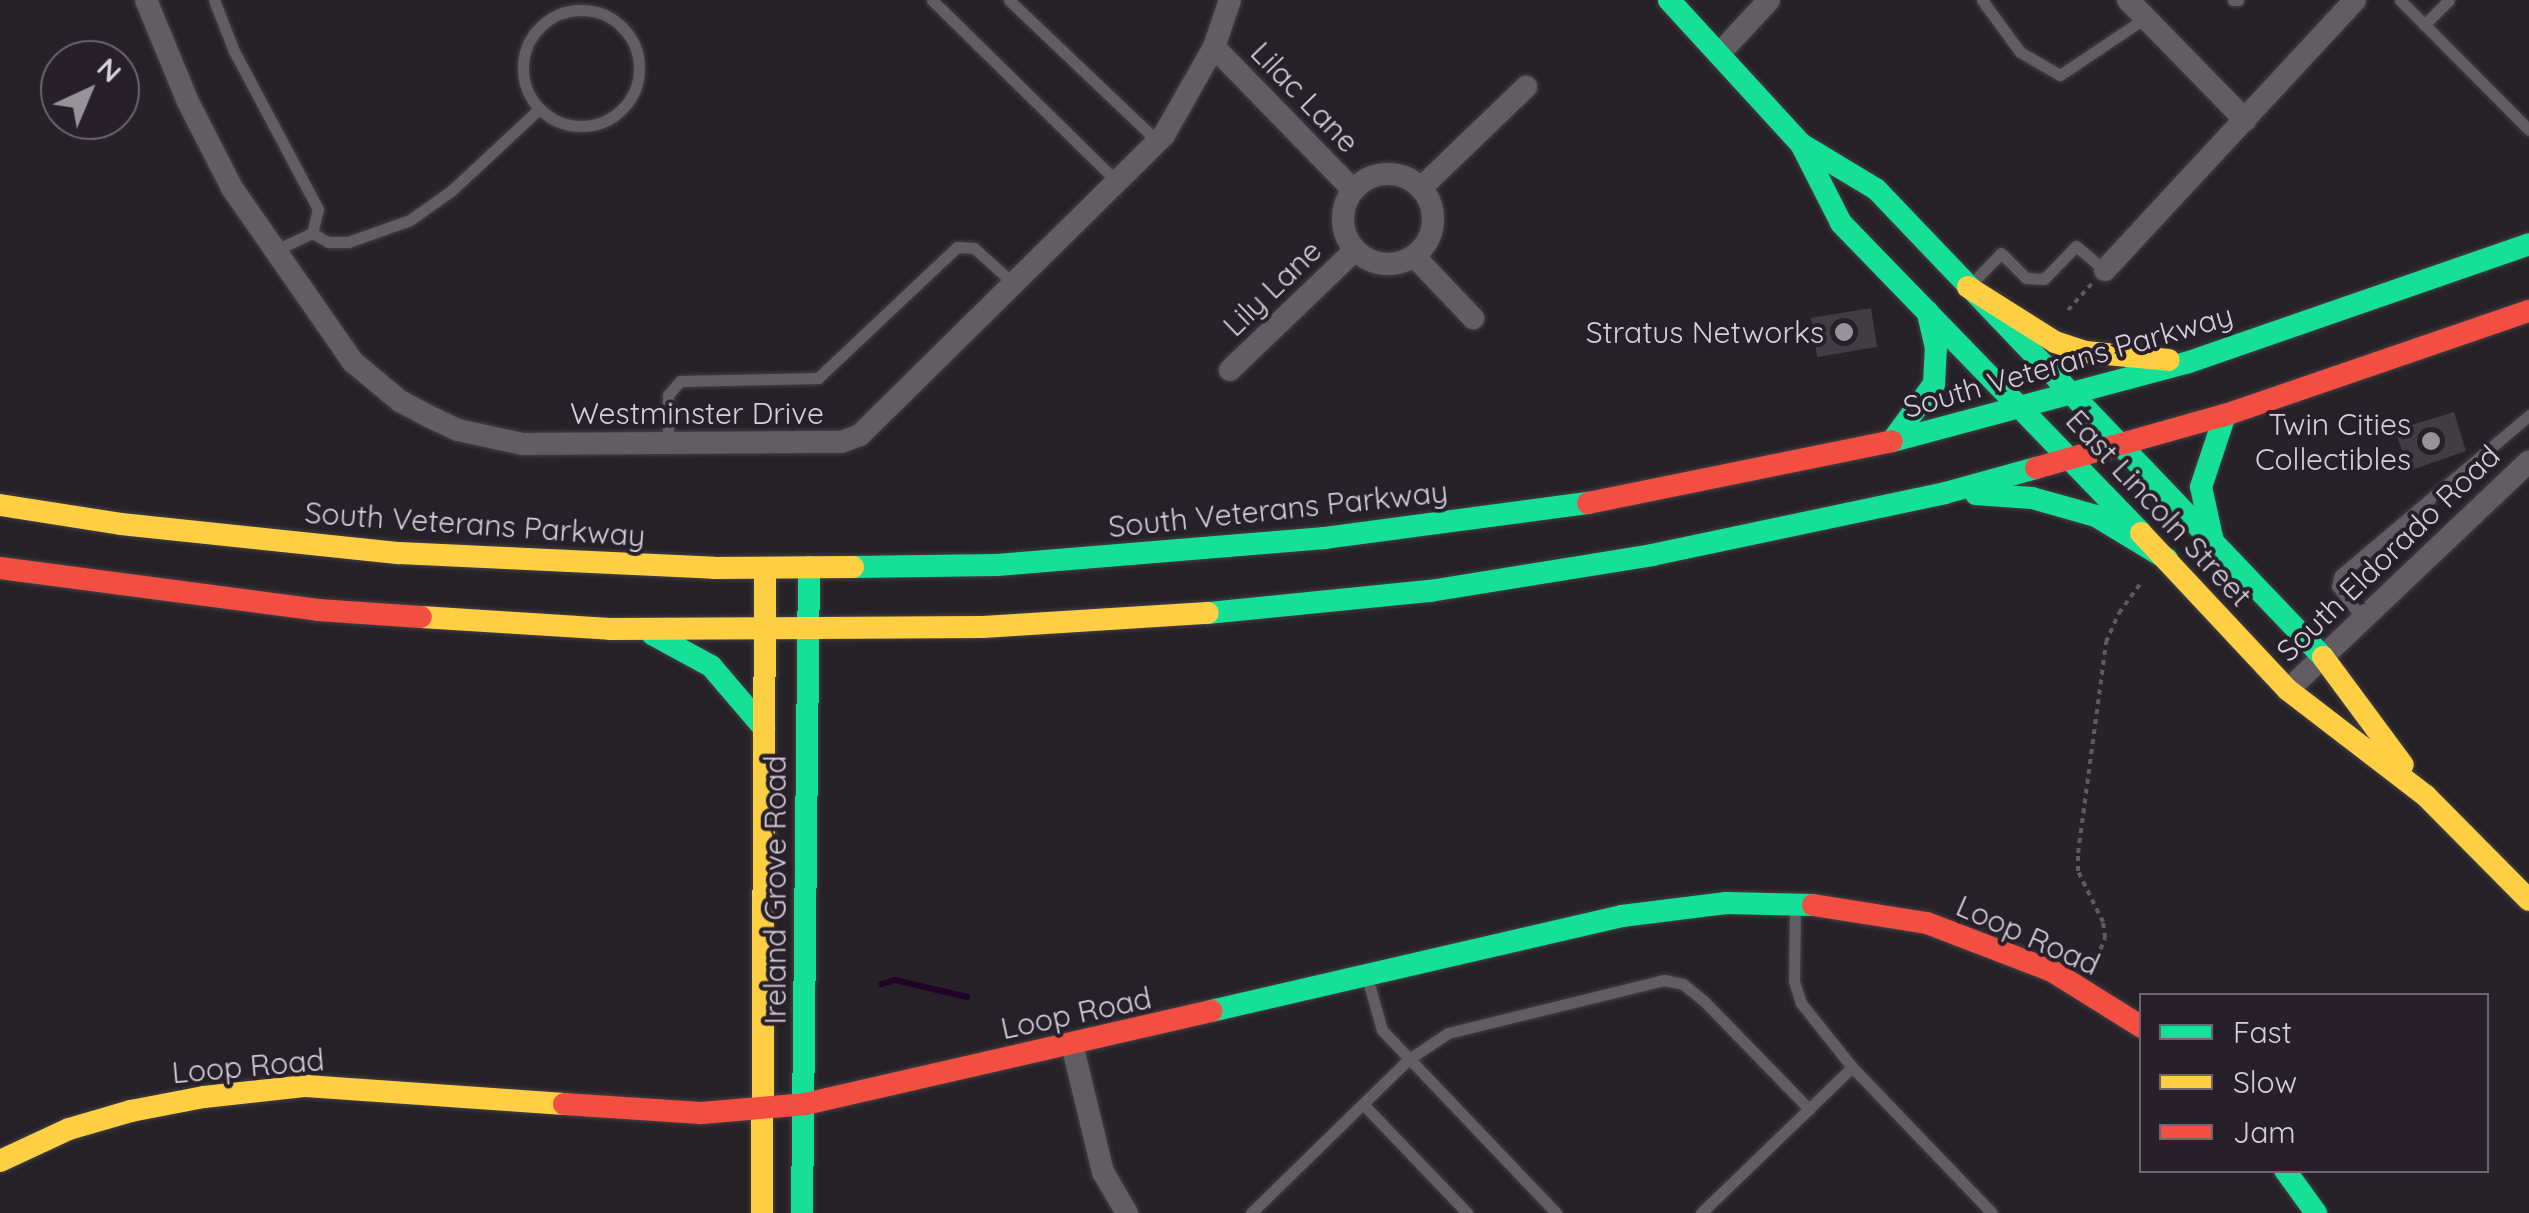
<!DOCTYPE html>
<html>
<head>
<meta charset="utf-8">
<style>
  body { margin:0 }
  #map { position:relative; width:2529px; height:1213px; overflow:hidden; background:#262227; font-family:Quicksand,sans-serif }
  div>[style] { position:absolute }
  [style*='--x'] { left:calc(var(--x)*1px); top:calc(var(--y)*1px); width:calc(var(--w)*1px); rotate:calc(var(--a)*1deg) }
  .stream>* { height:6px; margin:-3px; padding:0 3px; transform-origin:3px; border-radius:3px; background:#1f0427 }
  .building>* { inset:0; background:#413d42 }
  .path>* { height:4px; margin-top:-2px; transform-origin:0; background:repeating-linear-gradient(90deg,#5e5b5f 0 5px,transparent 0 10px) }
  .roads { filter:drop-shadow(0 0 2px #423f44) drop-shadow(0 0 2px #423f44) }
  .lane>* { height:11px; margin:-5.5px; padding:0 5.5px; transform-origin:5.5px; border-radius:5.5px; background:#615d62 }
  .lane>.ring { margin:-5.5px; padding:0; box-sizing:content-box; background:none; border:11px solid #615d62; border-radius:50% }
  .street>* { height:22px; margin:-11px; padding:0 11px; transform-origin:11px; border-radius:11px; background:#615d62 }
  .street>.ring { margin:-11px; padding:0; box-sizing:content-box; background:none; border:22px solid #615d62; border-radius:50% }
  .fast>* { height:22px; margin:-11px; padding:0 11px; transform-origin:11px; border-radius:11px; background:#16e098 }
  .slow>* { height:22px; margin:-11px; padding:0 11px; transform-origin:11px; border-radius:11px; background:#ffcf43 }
  .jam>* { height:22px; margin:-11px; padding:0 11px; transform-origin:11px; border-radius:11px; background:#f24e42 }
  .dots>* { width:28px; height:28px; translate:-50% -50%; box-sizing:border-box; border:5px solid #271f2a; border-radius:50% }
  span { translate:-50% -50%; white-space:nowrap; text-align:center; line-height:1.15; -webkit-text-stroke:8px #271f2a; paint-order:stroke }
  .street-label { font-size:30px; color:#d5cfd7 }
  .poi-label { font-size:30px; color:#d5cfd7 }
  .right { translate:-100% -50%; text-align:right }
  .legend { position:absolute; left:2139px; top:993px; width:350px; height:180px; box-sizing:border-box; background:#271f2a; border:2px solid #6d656f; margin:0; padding:12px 18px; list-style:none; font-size:30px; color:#d5cfd7 }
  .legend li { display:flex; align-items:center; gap:20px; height:50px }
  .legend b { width:50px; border:2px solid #6d656f }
  .north { position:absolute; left:40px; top:40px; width:100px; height:100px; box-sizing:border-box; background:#271f2a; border:2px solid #6d656f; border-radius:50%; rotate:44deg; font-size:28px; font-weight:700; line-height:40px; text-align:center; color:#d5cfd7 }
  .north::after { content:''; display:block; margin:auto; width:35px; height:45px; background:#989299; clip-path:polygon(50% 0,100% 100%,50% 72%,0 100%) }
</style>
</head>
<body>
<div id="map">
  <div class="stream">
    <i style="--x:882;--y:984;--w:14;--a:-17"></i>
    <i style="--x:895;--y:980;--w:74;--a:13.3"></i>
  </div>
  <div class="building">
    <i style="clip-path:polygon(1871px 308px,1877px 347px,1817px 357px,1811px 318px)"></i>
    <i style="clip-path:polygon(2454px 412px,2466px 451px,2409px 471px,2395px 430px)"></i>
  </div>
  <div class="path">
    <i style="--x:2068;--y:310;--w:36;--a:-48"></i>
    <i style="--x:2093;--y:968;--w:32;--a:-68"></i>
    <i style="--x:2105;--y:938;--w:16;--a:-97"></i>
    <i style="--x:2103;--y:922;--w:57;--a:-116.1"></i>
    <i style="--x:2078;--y:871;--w:18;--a:-90"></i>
    <i style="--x:2078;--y:853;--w:213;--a:-82.4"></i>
    <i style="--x:2106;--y:642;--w:32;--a:-66"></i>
    <i style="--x:2119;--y:613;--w:37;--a:-54"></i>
  </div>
  <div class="roads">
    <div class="lane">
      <i style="--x:214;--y:0;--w:55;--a:68.6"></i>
      <i style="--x:234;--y:51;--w:179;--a:62"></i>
      <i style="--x:318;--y:209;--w:25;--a:104"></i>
      <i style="--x:312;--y:233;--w:42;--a:154.7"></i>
      <i style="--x:932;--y:0;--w:261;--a:44.5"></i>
      <i style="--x:1009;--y:0;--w:206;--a:43.6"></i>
      <i style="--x:1982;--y:0;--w:64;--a:53.8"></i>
      <i style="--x:2020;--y:52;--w:46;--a:29.9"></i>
      <i style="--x:2060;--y:75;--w:102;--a:-33.8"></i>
      <i style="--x:2233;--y:0;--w:5;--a:0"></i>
      <i style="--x:2400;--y:0;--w:183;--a:45.2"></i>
      <i class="ring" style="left:523px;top:10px;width:105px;height:105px"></i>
      <i style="--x:2424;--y:25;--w:35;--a:-45"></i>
      <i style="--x:312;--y:233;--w:18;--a:29"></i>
      <i style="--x:328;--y:242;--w:20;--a:0"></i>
      <i style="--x:348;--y:242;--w:66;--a:-19.5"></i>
      <i style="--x:410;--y:220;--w:50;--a:-35.3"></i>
      <i style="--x:451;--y:191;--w:120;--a:-43"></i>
      <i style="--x:1975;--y:280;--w:37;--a:-46"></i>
      <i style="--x:2001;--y:253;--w:35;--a:45"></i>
      <i style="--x:2026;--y:278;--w:18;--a:3"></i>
      <i style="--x:2044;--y:279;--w:46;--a:-45.9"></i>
      <i style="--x:2076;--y:246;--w:38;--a:40"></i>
      <i style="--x:668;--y:443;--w:48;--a:-90"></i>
      <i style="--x:668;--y:395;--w:18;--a:-49"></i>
      <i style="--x:680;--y:381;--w:138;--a:-1.2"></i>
      <i style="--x:818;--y:378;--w:191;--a:-43.3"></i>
      <i style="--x:957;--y:247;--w:17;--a:3"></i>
      <i style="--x:974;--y:248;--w:51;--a:41.8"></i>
      <i style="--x:2363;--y:619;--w:42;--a:-128.2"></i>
      <i style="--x:2337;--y:586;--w:11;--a:-75"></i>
      <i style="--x:2340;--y:575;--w:248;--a:-40.2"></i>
      <i style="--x:1367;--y:977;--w:55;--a:74.2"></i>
      <i style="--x:1382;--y:1030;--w:253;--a:46.4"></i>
      <i style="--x:1852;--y:1067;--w:202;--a:46.2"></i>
      <i style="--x:1363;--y:1104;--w:151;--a:46.3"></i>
      <i style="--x:1251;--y:1213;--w:221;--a:-44.3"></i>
      <i style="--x:1409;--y:1059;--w:47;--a:-33.7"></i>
      <i style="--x:1448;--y:1033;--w:222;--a:-13.8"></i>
      <i style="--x:1664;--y:980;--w:19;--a:12"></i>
      <i style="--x:1683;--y:984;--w:27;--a:39"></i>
      <i style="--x:1704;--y:1001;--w:151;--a:45.8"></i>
      <i style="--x:1701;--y:1213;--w:210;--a:-44"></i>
      <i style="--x:1852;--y:1067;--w:82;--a:-128.6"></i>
      <i style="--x:1801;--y:1003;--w:23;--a:-108"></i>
      <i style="--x:1794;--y:981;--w:75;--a:-89.2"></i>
    </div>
    <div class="street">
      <i style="--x:146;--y:0;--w:110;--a:67.6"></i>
      <i style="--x:188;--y:102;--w:97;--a:62.9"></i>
      <i style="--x:232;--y:188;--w:212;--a:55.2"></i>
      <i style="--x:353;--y:362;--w:61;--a:39.7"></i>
      <i style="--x:400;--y:401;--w:32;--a:28"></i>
      <i style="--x:428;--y:416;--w:33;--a:25"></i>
      <i style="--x:458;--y:430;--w:66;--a:12.2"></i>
      <i style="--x:523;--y:444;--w:318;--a:-0.4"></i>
      <i style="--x:841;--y:442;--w:20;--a:-20"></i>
      <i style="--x:860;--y:435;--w:427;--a:-44.6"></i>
      <i style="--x:1164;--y:135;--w:101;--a:-60.4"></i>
      <i style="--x:1214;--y:47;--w:50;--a:-71.2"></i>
      <i style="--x:2128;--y:0;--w:168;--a:45.7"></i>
      <i style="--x:1214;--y:47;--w:199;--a:45.8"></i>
      <i style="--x:1720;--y:53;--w:72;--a:-47.2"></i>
      <i class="ring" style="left:1343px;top:174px;width:68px;height:68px"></i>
      <i style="--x:1421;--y:188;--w:146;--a:-43.9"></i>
      <i style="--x:1414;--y:256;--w:86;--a:46.4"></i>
      <i style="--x:2105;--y:270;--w:368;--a:-47.2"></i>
      <i style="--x:1230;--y:370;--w:173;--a:-43.8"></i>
      <i style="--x:2288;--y:690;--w:332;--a:-43.5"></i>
      <i style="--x:1072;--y:1044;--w:132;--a:76.4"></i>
      <i style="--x:1103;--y:1172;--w:48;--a:59.7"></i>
    </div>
    <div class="fast">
      <i style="--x:1669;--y:0;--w:195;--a:47.5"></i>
      <i style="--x:1801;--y:144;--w:89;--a:63.1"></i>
      <i style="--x:1841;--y:223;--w:431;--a:45.9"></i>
      <i style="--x:1801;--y:144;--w:87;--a:31"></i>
      <i style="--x:1876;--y:189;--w:647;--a:46.31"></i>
      <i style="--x:1892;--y:441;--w:71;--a:-53.6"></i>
      <i style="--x:1934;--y:384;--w:36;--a:-87"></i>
      <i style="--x:1936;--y:348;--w:37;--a:-103"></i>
      <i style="--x:1892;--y:441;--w:307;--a:-14.9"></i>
      <i style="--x:2189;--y:362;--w:360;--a:-19.1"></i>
      <i style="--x:1976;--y:494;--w:56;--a:4.1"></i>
      <i style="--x:2032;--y:498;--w:66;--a:15.7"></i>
      <i style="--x:2096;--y:516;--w:83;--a:31.2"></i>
      <i style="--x:2214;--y:546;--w:60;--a:-102.4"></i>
      <i style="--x:2201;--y:487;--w:76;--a:-71.6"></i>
      <i style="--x:853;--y:567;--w:144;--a:-0.8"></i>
      <i style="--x:997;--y:565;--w:329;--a:-4.7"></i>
      <i style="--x:1325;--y:538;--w:265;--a:-7.6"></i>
      <i style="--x:1208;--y:613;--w:223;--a:-5.7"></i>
      <i style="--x:1430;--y:591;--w:225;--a:-9.2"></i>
      <i style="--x:1652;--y:555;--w:299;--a:-11.9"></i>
      <i style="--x:1945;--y:493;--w:94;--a:-15.4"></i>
      <i style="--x:652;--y:634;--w:67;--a:28.5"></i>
      <i style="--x:711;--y:666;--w:82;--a:49.5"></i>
      <i style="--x:1211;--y:1011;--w:422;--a:-13"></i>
      <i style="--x:1622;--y:916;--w:105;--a:-7.1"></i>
      <i style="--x:1726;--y:903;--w:87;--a:1.3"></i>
      <i style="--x:2285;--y:1170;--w:53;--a:54.2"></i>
      <i style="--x:802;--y:1213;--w:646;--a:-89.38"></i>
    </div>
    <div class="slow">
      <i style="--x:1968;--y:287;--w:103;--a:32.3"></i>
      <i style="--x:2055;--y:342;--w:32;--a:18"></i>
      <i style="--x:2085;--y:352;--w:84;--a:5.4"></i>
      <i style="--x:0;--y:505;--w:122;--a:8.9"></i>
      <i style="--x:121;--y:524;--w:280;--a:6"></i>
      <i style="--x:399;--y:553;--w:315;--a:2.7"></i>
      <i style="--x:714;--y:568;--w:139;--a:-0.4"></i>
      <i style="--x:2141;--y:533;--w:215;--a:46.9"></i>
      <i style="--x:2288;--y:690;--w:174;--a:37.5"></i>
      <i style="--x:2426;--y:796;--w:146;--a:45.3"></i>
      <i style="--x:421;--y:617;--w:189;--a:3.6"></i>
      <i style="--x:610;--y:629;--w:373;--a:-0.3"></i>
      <i style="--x:983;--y:627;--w:225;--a:-3.6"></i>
      <i style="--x:2323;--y:657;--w:134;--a:53.5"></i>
      <i style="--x:0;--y:1161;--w:76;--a:-24.9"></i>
      <i style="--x:69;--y:1129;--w:65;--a:-16.2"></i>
      <i style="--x:131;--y:1111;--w:74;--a:-10.9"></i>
      <i style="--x:204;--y:1097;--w:103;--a:-6.2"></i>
      <i style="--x:306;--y:1086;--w:259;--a:4"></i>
      <i style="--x:762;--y:1213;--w:645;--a:-89.73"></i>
    </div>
    <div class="jam">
      <i style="--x:2036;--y:468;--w:196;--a:-15.7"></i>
      <i style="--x:2225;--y:415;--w:321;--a:-18.9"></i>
      <i style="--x:1588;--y:503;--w:310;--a:-11.5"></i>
      <i style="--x:0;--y:568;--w:321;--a:7.5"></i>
      <i style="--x:318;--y:610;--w:103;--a:3.9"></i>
      <i style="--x:1813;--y:905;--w:115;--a:9"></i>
      <i style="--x:1927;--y:923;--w:134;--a:21"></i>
      <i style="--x:2052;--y:971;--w:106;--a:31.9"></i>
      <i style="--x:564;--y:1104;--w:137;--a:3.8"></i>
      <i style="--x:701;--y:1113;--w:104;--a:-4.9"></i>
      <i style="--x:805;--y:1104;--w:417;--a:-12.9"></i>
    </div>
  </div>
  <div class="dots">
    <i style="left:1844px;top:332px;background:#989299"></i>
    <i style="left:2431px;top:441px;background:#989299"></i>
  </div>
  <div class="street-label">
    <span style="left:1305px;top:97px;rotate:46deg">Lilac Lane</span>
    <span style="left:1272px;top:288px;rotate:-44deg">Lily Lane</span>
    <span style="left:2068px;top:361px;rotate:-16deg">South Veterans Parkway</span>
    <span style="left:697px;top:413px">Westminster Drive</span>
    <span style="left:2159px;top:508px;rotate:47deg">East Lincoln Street</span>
    <span style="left:1278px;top:509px;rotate:-6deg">South Veterans Parkway</span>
    <span style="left:475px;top:524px;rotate:4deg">South Veterans Parkway</span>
    <span style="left:2388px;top:553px;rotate:-44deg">South Eldorado Road</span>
    <span style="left:775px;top:890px;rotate:-90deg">Ireland Grove Road</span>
    <span style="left:2028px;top:935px;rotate:24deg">Loop Road</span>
    <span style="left:1076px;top:1013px;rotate:-12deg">Loop Road</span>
    <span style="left:248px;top:1066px;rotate:-5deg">Loop Road</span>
  </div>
  <div class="poi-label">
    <span class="right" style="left:1824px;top:332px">Stratus Networks</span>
    <span class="right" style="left:2411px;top:441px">Twin Cities<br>Collectibles</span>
  </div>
  <ul class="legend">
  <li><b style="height:12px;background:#16e098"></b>Fast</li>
  <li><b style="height:12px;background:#ffcf43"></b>Slow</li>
  <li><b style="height:12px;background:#f24e42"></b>Jam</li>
  </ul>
  <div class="north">N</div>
</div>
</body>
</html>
